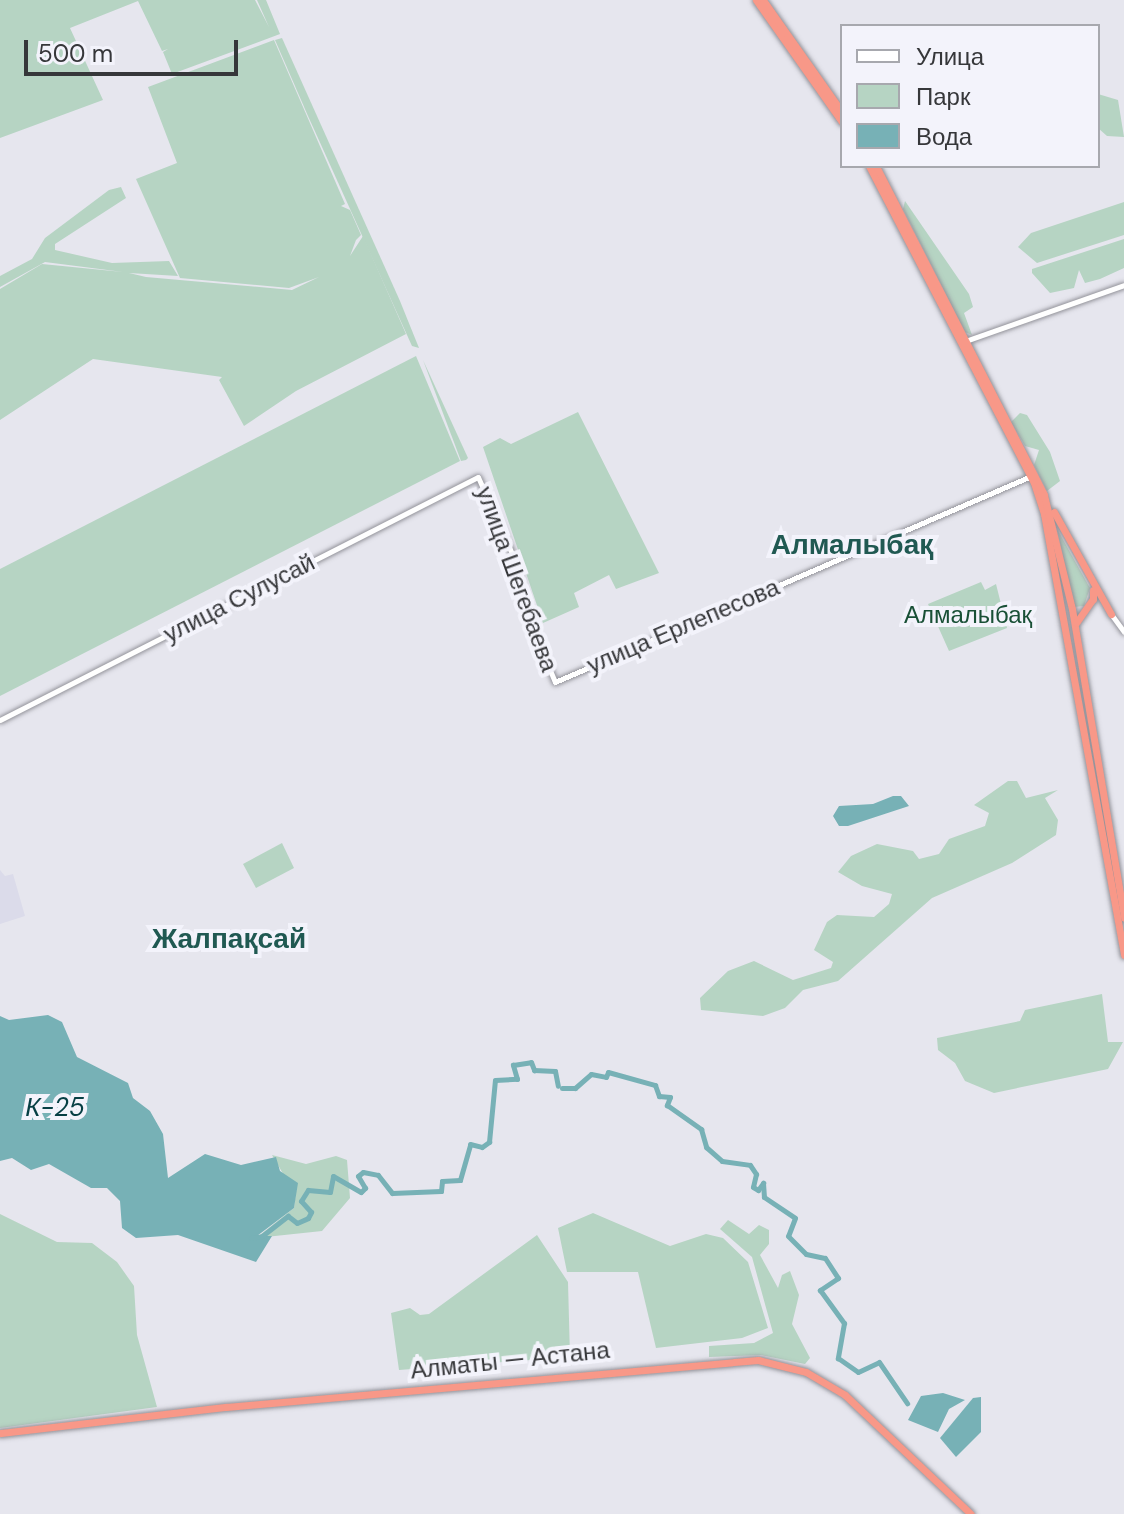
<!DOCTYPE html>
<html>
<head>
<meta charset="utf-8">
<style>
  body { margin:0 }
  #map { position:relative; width:1124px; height:1514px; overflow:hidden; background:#e6e6ee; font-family:"DM Sans",sans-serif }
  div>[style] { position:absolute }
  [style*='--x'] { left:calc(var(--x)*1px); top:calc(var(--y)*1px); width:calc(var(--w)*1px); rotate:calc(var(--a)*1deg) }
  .built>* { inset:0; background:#dbdbea }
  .green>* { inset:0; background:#b6d4c3 }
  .water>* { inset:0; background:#77b1b6 }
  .river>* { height:5px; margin:-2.5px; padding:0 2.5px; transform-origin:2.5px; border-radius:2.5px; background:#77b1b6 }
  .roads { filter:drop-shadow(0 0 2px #93939a) drop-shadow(0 0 2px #93939a) }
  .secondary>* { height:5px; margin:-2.5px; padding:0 2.5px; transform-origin:2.5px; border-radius:2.5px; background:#fff }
  .trunk>* { height:7px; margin:-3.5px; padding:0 3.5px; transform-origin:3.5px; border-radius:3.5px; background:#f89888 }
  span { translate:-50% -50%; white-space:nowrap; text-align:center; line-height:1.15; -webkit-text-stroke:8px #f3f3fb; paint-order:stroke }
  .street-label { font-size:24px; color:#36373a }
  .park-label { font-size:24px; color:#195036 }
  .water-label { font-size:26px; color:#063f44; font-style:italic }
  .quarter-label { font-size:28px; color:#205952; font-weight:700 }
  .legend { position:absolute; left:840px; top:24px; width:260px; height:144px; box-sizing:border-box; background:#f3f3fb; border:2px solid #a7a8ae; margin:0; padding:10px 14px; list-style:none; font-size:24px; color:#36373a }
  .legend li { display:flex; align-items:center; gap:16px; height:40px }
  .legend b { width:40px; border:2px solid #a7a8ae }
  .scale { position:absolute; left:24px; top:40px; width:214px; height:36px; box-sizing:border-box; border:4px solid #36373a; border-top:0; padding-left:10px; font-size:24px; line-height:28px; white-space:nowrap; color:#36373a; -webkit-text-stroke:6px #f3f3fb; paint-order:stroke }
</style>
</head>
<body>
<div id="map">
  <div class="built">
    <i style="clip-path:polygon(0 870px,5px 876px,13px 874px,25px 916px,0 924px)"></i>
  </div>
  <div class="green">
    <i style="clip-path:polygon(0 0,255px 0,269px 27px,257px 0,266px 0,280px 34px,172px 74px,163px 52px,168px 49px,162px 51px,138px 1px,70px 28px,103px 100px,0 138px)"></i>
    <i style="clip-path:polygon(282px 38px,400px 301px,419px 348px,412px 346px,308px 116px,275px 40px)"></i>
    <i style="clip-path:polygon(274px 40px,345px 204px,341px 206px,350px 210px,361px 235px,356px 240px,350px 256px,363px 236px,406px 334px,296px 391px,244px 426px,219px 380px,222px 377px,93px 359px,0 420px,0 289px,42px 264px,123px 272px,45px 262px,0 287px,0 276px,32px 259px,45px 238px,109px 190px,121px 187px,126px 198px,55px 244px,55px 250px,112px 263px,169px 261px,178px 276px,129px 273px,146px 277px,292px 290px,319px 277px,289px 288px,180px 278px,136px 179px,177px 163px,148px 87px)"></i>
    <i style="clip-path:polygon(1098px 94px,1118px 100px,1124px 137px,1107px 136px,1098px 128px)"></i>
    <i style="clip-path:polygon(905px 201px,969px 294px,973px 307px,964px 313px,972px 335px,965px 332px,903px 209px)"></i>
    <i style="clip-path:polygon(1124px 202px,1124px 235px,1037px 263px,1018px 247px,1031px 233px)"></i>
    <i style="clip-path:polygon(1124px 239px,1124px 268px,1100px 279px,1085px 283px,1079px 270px,1074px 288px,1050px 293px,1032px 273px,1032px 269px)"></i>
    <i style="clip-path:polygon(416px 356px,460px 461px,0 696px,0 569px)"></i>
    <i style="clip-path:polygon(423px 360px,468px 458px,466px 460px,461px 461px)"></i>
    <i style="clip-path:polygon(578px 412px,659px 573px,616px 589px,609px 575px,574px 593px,579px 607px,543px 623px,483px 447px,500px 438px,511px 444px)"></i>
    <i style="clip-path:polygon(1020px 413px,1027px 415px,1050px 452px,1060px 481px,1047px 491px,1034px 465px,1039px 450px,1025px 446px,1011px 422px)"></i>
    <i style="clip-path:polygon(1057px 529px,1090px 588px,1084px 606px,1074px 607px)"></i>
    <i style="clip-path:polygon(981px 582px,985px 590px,996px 584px,1007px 628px,949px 651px,928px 604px)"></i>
    <i style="clip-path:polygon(1008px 781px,1017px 781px,1026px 798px,1058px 790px,1045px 798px,1058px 820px,1056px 835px,1012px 863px,932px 898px,838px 981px,803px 990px,785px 1008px,763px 1016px,701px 1010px,700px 998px,728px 971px,754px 961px,793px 980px,831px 968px,833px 962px,814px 950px,827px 922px,837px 915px,874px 917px,889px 904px,892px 894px,862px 886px,838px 872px,851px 856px,877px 844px,913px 851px,919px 859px,939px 854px,949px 839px,985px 826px,989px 813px,974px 805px)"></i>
    <i style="clip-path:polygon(282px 843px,294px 868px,256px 888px,243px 864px)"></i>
    <i style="clip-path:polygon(1102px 994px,1108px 1042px,1123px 1042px,1108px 1069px,994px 1093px,965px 1081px,955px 1063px,938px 1050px,937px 1038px,1020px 1021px,1025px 1010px)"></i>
    <i style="clip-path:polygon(272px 1155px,306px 1164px,336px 1156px,347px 1160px,350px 1198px,322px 1231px,256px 1238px,294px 1208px,297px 1183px,285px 1177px)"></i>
    <i style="clip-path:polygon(593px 1213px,670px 1246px,706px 1234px,723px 1238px,748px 1262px,768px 1328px,742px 1338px,656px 1348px,638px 1272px,567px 1272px,558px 1228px)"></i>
    <i style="clip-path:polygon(0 1214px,57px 1242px,92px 1243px,117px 1262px,134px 1286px,137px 1335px,157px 1407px,0 1428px)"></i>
    <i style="clip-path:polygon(728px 1220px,749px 1234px,759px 1225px,769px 1230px,769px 1244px,760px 1255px,778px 1288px,782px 1275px,790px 1271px,799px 1295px,792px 1324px,810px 1358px,805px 1364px,761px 1355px,709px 1357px,709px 1346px,754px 1343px,773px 1333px,752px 1257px,720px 1229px)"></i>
    <i style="clip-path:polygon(537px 1235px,568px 1282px,570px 1357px,399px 1370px,391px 1313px,410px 1308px,420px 1315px,429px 1314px)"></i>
  </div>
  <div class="water">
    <i style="clip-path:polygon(893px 796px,901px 796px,909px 806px,848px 826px,839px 826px,833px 816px,839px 806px,873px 804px)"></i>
    <i style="clip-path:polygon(48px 1015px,62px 1022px,77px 1057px,128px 1083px,133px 1098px,150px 1111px,163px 1134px,168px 1178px,205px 1154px,241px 1165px,276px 1157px,280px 1171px,298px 1183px,294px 1208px,257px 1236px,272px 1236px,256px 1262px,178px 1235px,136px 1238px,122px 1228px,120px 1201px,107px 1188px,91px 1188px,49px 1164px,31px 1170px,12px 1158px,0 1161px,0 1016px,9px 1020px)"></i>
    <i style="clip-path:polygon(943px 1393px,965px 1400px,949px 1409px,938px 1432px,908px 1420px,921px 1396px)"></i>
    <i style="clip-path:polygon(981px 1397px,981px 1432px,956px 1457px,940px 1438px,973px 1398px)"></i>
  </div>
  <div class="river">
    <i style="--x:562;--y:1088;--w:13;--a:0"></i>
    <i style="--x:575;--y:1088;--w:21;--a:-41"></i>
    <i style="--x:591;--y:1074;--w:15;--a:11"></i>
    <i style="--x:606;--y:1077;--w:5;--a:-68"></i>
    <i style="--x:608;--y:1072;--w:49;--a:15.5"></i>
    <i style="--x:655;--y:1085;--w:12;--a:70"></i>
    <i style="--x:659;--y:1096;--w:11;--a:5"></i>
    <i style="--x:670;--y:1097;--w:9;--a:111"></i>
    <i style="--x:667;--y:1105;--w:42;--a:35.2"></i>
    <i style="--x:701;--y:1129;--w:19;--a:74"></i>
    <i style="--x:706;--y:1147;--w:21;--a:41"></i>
    <i style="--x:722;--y:1161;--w:28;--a:8"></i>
    <i style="--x:750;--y:1165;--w:11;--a:56"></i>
    <i style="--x:756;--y:1174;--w:13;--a:103"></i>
    <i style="--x:753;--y:1187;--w:6;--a:31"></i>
    <i style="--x:758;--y:1190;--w:9;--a:-54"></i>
    <i style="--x:763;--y:1183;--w:14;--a:86"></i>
    <i style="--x:764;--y:1197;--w:37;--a:34"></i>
    <i style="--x:795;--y:1218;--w:19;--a:111"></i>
    <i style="--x:788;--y:1236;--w:25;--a:45"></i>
    <i style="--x:806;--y:1254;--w:19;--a:12"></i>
    <i style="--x:825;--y:1258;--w:24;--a:57"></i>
    <i style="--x:838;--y:1278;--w:22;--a:146"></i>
    <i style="--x:820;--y:1290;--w:41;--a:54"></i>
    <i style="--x:844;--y:1323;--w:36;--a:100"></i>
    <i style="--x:838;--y:1358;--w:24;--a:35"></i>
    <i style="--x:858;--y:1372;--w:23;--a:-25"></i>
    <i style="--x:879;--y:1362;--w:50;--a:55.7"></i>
    <i style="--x:251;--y:1238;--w:11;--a:-10"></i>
    <i style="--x:262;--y:1236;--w:33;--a:-38"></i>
    <i style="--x:288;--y:1216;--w:11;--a:38"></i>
    <i style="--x:297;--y:1223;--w:12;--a:-24"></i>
    <i style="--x:308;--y:1218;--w:7;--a:-63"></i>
    <i style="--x:311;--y:1212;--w:15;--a:-132"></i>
    <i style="--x:301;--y:1201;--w:13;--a:-58"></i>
    <i style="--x:308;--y:1190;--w:22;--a:5"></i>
    <i style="--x:330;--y:1192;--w:16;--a:-79"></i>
    <i style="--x:333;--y:1176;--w:32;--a:30"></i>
    <i style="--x:361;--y:1192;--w:6;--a:-45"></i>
    <i style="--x:365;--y:1188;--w:14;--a:-120"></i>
    <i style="--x:358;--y:1176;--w:6;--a:-39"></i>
    <i style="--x:363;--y:1172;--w:15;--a:11"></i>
    <i style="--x:378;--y:1175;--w:23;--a:52"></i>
    <i style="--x:392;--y:1193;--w:49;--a:-2.3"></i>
    <i style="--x:441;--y:1191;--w:10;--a:-84"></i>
    <i style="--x:442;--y:1181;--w:18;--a:-3"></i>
    <i style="--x:460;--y:1180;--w:37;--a:-74"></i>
    <i style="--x:470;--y:1144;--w:12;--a:14"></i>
    <i style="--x:482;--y:1147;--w:9;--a:-36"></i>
    <i style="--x:489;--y:1142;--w:62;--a:-84.5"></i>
    <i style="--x:495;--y:1080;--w:22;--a:-3"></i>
    <i style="--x:517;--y:1079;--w:15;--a:-106"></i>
    <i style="--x:513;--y:1065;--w:18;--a:-9"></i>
    <i style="--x:531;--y:1062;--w:9;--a:69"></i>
    <i style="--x:534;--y:1070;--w:21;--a:3"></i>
    <i style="--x:555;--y:1071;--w:15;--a:79"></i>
  </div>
  <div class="roads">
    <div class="secondary">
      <i style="--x:968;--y:340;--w:165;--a:-19.4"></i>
      <i style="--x:1111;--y:614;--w:22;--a:54"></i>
      <i style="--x:0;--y:720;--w:536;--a:-26.95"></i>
      <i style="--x:478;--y:477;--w:96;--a:66.1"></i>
      <i style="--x:517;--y:565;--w:59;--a:77.4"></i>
      <i style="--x:530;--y:623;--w:64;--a:67"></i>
      <i style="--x:555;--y:682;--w:519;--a:-23.4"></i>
    </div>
    <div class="trunk">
      <i style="--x:756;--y:0;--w:149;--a:54.8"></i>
      <i style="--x:763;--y:0;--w:137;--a:54.8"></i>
      <i style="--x:869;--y:166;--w:357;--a:62.5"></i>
      <i style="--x:1034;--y:483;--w:33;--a:72"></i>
      <i style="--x:1044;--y:514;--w:448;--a:79.7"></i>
      <i style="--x:876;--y:166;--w:369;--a:62.9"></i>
      <i style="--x:1044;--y:495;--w:117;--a:76.2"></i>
      <i style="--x:1072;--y:609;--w:313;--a:80.4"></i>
      <i style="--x:1054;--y:512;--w:117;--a:60.8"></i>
      <i style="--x:1076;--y:623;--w:29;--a:-55"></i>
      <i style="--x:1093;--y:599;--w:9;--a:-90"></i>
      <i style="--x:0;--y:1433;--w:227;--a:-6.6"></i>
      <i style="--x:226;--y:1407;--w:534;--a:-5.05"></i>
      <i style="--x:758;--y:1360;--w:49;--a:14"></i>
      <i style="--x:806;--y:1372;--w:45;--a:30.5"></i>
      <i style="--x:845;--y:1395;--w:173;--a:43.4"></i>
    </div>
  </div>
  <div class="street-label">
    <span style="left:517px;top:579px;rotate:70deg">улица Шегебаева</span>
    <span style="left:239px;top:598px;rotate:-27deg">улица Сулусай</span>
    <span style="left:683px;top:626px;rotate:-23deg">улица Ерлепесова</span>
    <span style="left:510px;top:1360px;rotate:-6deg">Алматы — Астана</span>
  </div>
  <div class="park-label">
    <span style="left:968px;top:615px">Алмалыбақ</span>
  </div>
  <div class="water-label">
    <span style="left:55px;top:1108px">К-25</span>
  </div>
  <div class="quarter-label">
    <span style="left:852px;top:545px">Алмалыбақ</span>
    <span style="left:229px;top:939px">Жалпақсай</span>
  </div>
  <ul class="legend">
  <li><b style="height:10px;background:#fff"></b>Улица</li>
  <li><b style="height:22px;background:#b6d4c3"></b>Парк</li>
  <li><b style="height:22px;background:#77b1b6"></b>Вода</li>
  </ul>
  <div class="scale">500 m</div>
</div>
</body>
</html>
